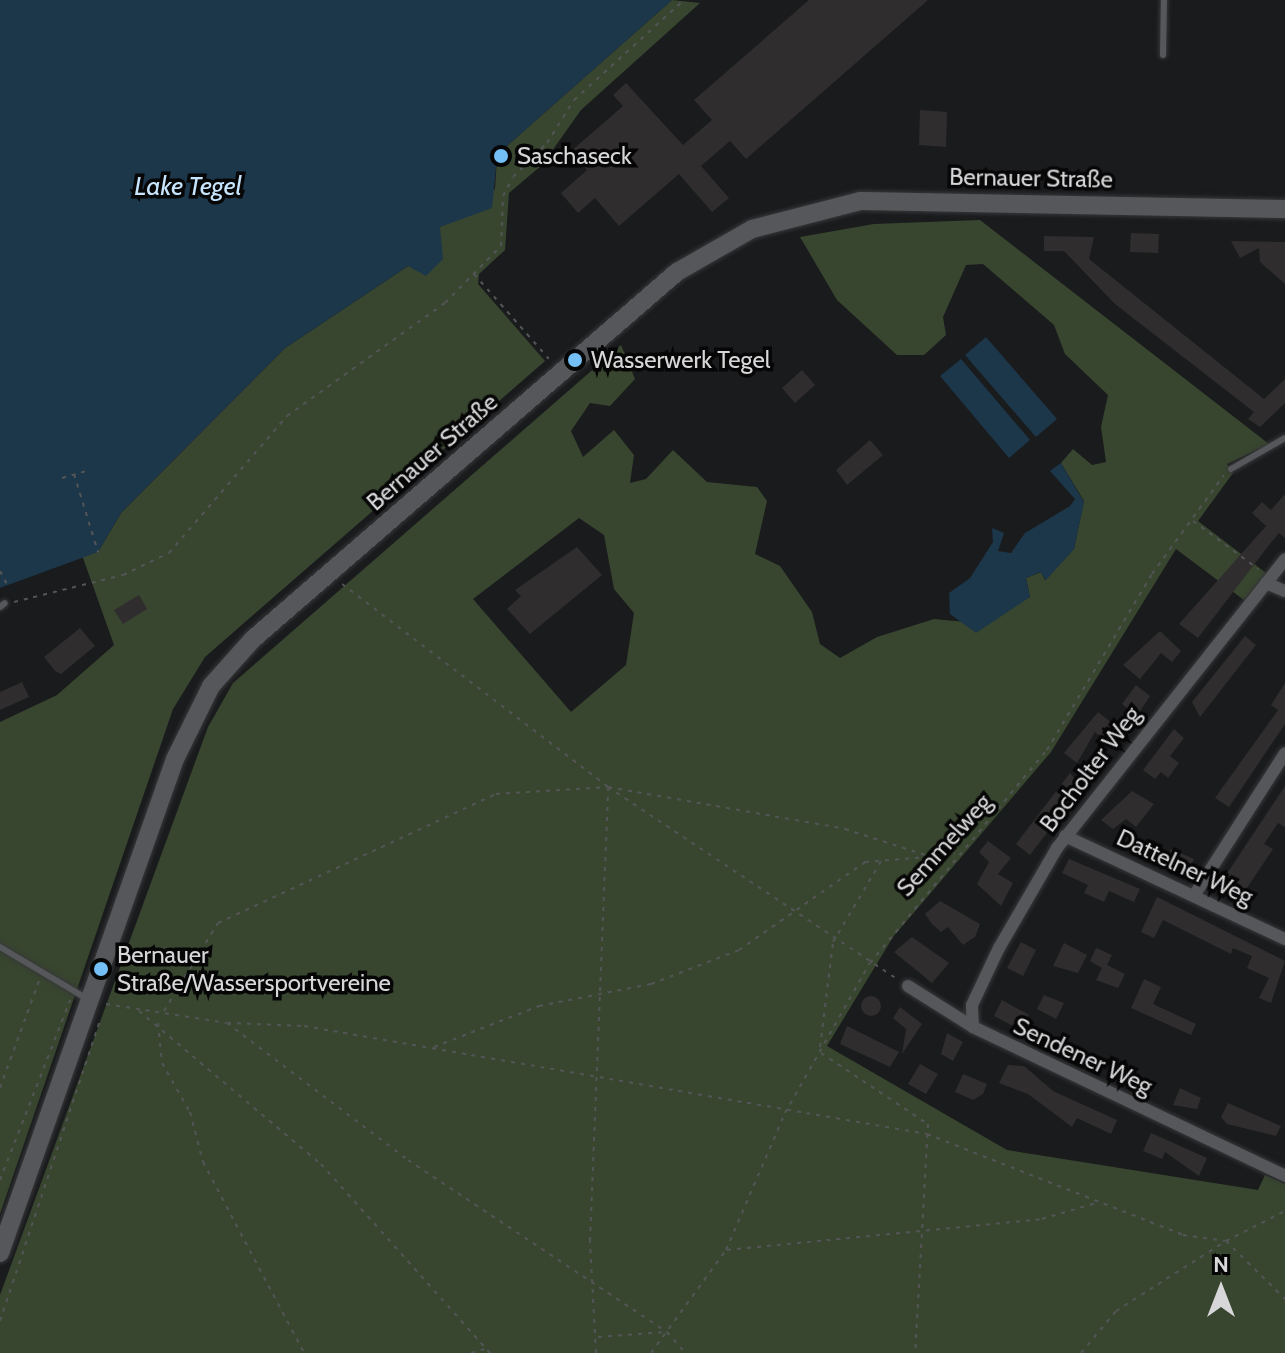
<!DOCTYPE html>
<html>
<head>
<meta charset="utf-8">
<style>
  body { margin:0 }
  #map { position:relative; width:1285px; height:1353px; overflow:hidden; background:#1a1b1d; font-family:Cabin,sans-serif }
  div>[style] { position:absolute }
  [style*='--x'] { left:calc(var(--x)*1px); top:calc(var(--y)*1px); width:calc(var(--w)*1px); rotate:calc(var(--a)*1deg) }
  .green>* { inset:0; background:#38462f }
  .water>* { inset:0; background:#1c364a }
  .building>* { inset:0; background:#2f2d2e }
  .round { border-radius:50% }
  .path>* { height:2px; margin-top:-1px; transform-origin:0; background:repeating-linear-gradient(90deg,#535456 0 4px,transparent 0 10px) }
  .roads { filter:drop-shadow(0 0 2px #373839) drop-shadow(0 0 2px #373839) }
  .service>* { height:6px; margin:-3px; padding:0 3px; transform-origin:3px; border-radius:3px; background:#56575a }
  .minor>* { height:12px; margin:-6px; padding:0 6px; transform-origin:6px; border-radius:6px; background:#56575a }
  .secondary>* { height:18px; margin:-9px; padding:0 9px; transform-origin:9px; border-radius:9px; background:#56575a }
  .dots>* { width:22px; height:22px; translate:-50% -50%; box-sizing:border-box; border:4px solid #060607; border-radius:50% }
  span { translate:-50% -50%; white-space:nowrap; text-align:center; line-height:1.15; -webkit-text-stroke:7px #060607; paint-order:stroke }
  .poi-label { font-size:24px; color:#d7d7d9 }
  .left { translate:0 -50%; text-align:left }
  .street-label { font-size:24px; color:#d7d7d9 }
  .water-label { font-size:26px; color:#c7e5fe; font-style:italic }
  .north { position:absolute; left:1181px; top:1249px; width:80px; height:80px; -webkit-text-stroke:6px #060607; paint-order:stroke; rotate:0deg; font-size:22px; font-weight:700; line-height:32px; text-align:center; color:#d7d7d9 }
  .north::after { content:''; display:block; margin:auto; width:28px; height:36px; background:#d7d7d9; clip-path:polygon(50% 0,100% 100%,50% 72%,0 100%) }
</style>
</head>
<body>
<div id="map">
  <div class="green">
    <i style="clip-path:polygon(672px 0,700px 3px,581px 110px,542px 165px,509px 193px,505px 250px,479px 274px,478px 284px,545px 361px,205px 657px,173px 709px,0 1214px,0 722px,57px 695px,114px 645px,82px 555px,98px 552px,121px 513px,285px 348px,408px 266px,440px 227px,495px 189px,497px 158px,508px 145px)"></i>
    <i style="clip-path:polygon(evenodd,980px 220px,1269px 444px,1227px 464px,1233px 473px,1198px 521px,1266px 573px,1244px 600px,1176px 549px,1051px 752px,893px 937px,827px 1046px,1007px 1150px,1258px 1190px,1265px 1175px,1285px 1184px,1285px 1353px,0 1353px,0 1295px,208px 727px,233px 683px,621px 345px,635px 379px,610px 406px,590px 403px,571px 431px,583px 457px,614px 430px,634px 455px,630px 483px,646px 479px,673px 450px,707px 482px,757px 487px,767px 501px,755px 554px,780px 566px,812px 612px,820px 644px,840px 658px,877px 637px,934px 619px,966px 622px,1030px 597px,1026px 578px,1041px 572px,1045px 580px,1074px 549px,1084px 501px,1061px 463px,1073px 449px,1092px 465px,1106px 462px,1101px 427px,1108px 395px,1065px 354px,1054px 325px,983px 264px,966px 265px,943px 317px,946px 335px,924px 355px,897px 355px,837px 300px,800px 237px,874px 224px,980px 220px,579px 518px,604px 535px,614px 589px,634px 613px,626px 665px,571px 712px,473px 599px,579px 518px)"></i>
  </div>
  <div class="water">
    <i style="clip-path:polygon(0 0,672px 0,508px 145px,497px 158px,492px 208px,440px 227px,443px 259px,426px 276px,408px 266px,285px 348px,121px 513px,98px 552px,0 588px)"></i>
    <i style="clip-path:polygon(986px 337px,1057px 419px,1036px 437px,965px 355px)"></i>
    <i style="clip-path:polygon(961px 359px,1030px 440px,1009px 458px,940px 376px)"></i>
    <i style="clip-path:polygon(1061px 463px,1084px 502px,1074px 549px,1046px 580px,1040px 572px,1026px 578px,1030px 597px,976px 633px,950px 614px,949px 593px,970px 578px,993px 542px,992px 528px,1004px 533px,998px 551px,1011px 553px,1025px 533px,1070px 506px,1075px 499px,1050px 471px)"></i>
  </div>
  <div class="building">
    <i style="clip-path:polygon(809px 0,928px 0,746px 159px,730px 141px,701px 166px,729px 198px,712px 212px,679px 174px,619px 226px,595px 198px,578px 213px,561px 193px,587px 170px,570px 152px,623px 106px,613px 95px,626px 83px,683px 145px,712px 120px,694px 100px)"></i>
    <i style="clip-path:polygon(920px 110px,947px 112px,946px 147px,919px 145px)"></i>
    <i style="clip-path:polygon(1131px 233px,1159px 234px,1158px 253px,1130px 252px)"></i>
    <i style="clip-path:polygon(1044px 236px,1094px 237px,1089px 259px,1264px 399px,1285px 379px,1285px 403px,1260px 427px,1248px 419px,1254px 412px,1115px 304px,1064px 251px,1044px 251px)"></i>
    <i style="clip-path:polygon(1231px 241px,1285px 242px,1285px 284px,1260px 262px,1259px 248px,1240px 258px)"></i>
    <i style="clip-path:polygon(802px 370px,815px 385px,795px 403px,782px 388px)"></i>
    <i style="clip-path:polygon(870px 440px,883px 455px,847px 485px,836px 470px)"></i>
    <i style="clip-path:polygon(1285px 494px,1285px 538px,1279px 533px,1266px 549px,1198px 638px,1179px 624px,1266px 526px,1252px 513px,1262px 502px,1271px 510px)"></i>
    <i style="clip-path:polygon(577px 547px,602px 575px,530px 634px,507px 609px,521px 596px,515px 590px)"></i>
    <i style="clip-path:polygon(139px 595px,147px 609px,123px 624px,114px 610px)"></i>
    <i style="clip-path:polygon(80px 628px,95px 646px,61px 674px,55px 671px,44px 657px)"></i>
    <i style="clip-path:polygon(1160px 631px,1181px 651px,1172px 662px,1161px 653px,1140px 679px,1123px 665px)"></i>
    <i style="clip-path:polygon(1245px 636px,1256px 645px,1200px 717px,1192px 702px)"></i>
    <i style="clip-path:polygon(22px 682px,29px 697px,0 710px,0 692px)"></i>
    <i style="clip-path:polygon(1285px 683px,1285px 724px,1229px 807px,1215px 798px,1278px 710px,1271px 705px)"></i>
    <i style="clip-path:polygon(1136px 685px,1150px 696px,1137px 716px,1122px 704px)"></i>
    <i style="clip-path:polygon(1098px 712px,1123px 732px,1112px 746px,1095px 732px,1077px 763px,1064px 753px)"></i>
    <i style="clip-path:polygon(1174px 729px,1184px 738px,1170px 756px,1179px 763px,1168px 778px,1161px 772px,1155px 779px,1143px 770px)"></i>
    <i style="clip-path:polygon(1070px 773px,1082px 787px,1030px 855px,1016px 844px)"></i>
    <i style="clip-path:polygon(1285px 786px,1285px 827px,1278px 823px,1264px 844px,1273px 849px,1243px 894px,1222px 881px)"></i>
    <i style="clip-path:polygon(1132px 791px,1154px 804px,1136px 827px,1126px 819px,1113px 829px,1101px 820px)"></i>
    <i style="clip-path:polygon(988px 841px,1011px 858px,998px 874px,1013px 883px,1001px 906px,977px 884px,989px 862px,979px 852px)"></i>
    <i style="clip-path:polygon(1147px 842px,1167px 856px,1171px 849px,1194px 859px,1187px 874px,1140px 852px)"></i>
    <i style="clip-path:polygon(1069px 859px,1140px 889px,1134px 902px,1109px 891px,1104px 902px,1084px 893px,1088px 885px,1062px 873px)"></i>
    <i style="clip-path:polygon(1157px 897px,1285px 961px,1271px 1003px,1259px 998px,1269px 978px,1247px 968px,1252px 956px,1233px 948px,1231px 954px,1163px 920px,1154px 938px,1141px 932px)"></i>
    <i style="clip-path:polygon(940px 901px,980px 924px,975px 937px,963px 945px,948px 927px,941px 932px,932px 924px,925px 914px)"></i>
    <i style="clip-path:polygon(912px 937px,949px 963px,932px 983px,894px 952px)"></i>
    <i style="clip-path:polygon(1021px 942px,1036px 950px,1023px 976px,1007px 968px)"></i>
    <i style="clip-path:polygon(1064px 943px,1087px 955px,1078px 973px,1053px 966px)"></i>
    <i style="clip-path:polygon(1096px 948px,1112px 955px,1107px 965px,1125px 974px,1118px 988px,1096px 980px,1102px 968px,1090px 961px)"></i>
    <i style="clip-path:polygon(1144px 979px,1161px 987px,1153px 1004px,1196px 1024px,1191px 1035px,1131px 1008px)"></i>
    <i style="clip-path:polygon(1044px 995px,1064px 1003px,1056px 1019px,1037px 1009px)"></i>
    <i class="round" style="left:861px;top:996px;width:20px;height:20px"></i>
    <i style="clip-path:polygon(1002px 1000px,1029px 1015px,1021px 1030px,994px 1016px)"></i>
    <i style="clip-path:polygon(900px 1007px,922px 1024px,902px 1054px,906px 1029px,893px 1018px)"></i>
    <i style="clip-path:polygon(847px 1026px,899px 1052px,890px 1067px,840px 1044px)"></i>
    <i style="clip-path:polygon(947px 1033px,963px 1042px,953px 1061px,941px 1054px)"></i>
    <i style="clip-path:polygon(920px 1064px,938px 1074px,926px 1094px,908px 1084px)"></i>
    <i style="clip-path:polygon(1008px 1065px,1024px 1066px,1053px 1091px,1117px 1120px,1111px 1134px,1077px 1118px,1072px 1127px,1028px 1094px,999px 1083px)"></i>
    <i style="clip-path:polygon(963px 1074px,987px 1084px,983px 1094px,973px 1100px,955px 1092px)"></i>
    <i style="clip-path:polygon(1180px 1088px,1201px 1098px,1197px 1109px,1173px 1105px)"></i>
    <i style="clip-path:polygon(1228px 1103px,1281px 1126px,1276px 1136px,1227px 1124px,1221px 1117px)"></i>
    <i style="clip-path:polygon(1151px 1133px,1207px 1158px,1199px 1176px,1165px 1152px,1162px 1159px,1143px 1151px)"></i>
  </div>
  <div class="path">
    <i style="--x:474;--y:274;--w:113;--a:48.6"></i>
    <i style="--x:74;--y:474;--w:82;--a:72.9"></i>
    <i style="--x:62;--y:478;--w:25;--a:-16"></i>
    <i style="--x:1193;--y:521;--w:81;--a:36.4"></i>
    <i style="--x:0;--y:571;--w:15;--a:62"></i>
    <i style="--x:342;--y:584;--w:335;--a:37.3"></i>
    <i style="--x:608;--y:787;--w:347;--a:33.6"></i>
    <i style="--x:14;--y:602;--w:112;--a:-13.9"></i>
    <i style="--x:123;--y:575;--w:51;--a:-25.6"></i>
    <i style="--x:169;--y:553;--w:181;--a:-49.3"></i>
    <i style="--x:287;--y:416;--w:194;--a:-35.6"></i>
    <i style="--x:445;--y:303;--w:80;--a:-45.5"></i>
    <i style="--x:501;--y:246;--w:50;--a:-87.7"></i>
    <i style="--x:503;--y:196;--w:21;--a:-62"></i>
    <i style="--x:513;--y:177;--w:48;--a:-45"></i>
    <i style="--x:547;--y:143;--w:51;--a:-57.9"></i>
    <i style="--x:574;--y:100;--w:149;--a:-42.3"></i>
    <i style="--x:934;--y:857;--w:21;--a:-11"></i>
    <i style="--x:106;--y:1004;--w:122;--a:8.9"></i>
    <i style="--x:227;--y:1023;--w:77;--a:2.2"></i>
    <i style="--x:304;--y:1026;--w:632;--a:9.83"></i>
    <i style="--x:927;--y:1134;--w:275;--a:21.5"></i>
    <i style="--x:1183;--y:1235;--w:43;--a:7.9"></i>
    <i style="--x:1226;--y:1241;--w:66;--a:-27"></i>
    <i style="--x:139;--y:1011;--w:238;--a:40.1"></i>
    <i style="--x:321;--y:1164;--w:254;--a:48.2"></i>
    <i style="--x:164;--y:1011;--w:103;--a:-58.5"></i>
    <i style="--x:218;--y:923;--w:306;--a:-24.9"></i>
    <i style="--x:496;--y:794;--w:112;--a:-3.6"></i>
    <i style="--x:608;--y:787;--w:241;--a:10"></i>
    <i style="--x:845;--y:829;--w:90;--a:18"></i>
    <i style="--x:158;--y:1023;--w:40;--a:84.3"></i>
    <i style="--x:162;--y:1063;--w:56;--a:60.3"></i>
    <i style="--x:190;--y:1112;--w:52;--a:75.4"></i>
    <i style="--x:203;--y:1162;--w:216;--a:62.1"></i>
    <i style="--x:227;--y:1023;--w:227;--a:37.1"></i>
    <i style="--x:408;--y:1160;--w:311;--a:33.6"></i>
    <i style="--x:667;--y:1332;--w:28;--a:49"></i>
    <i style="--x:434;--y:1047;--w:113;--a:-21.3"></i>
    <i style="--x:539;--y:1006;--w:114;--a:-11.1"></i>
    <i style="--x:651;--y:984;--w:94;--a:-21.1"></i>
    <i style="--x:739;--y:950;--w:154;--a:-34.9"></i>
    <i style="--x:865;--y:862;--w:62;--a:-4.6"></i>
    <i style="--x:820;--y:1047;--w:106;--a:-82.9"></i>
    <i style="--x:833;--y:942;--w:94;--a:-59.3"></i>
    <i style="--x:821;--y:1053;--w:128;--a:33.6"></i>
    <i style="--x:928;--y:1124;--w:229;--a:93.2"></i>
    <i style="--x:0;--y:1088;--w:114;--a:-70"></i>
    <i style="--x:0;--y:1180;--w:193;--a:-68.7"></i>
    <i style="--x:727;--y:1250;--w:317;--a:-5.6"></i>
    <i style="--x:1042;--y:1219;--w:56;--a:-16.5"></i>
    <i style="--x:0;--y:1321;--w:317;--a:-71.6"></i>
    <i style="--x:598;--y:1337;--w:68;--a:-4.2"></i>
    <i style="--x:471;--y:1353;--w:15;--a:-16"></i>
    <i style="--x:596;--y:1353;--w:112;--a:-93.1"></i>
    <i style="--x:590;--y:1241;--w:453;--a:-87.7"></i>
    <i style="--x:651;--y:1353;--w:127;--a:-53.9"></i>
    <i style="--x:726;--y:1250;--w:149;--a:-66.7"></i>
    <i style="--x:785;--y:1113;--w:172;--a:-60.5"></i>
    <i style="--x:870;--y:963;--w:277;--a:-50.3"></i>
    <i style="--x:1047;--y:750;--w:205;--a:-59.2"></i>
    <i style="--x:1152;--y:574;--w:122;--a:-54"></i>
    <i style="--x:1081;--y:1353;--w:55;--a:-50.2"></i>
    <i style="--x:1116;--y:1311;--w:130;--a:-32.5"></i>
    <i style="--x:1226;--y:1241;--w:83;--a:44.5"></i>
  </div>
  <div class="roads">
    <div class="service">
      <i style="--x:1163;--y:55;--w:55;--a:-89"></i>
      <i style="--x:1231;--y:469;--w:62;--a:-29.9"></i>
      <i style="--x:0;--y:607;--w:6;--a:-39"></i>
      <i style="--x:0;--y:947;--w:100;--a:30.7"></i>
    </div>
    <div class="minor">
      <i style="--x:1266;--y:583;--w:21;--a:23"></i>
      <i style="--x:1065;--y:836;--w:243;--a:25.1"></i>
      <i style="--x:1195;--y:894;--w:167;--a:-57.4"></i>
      <i style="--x:908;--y:986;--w:77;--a:32.2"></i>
      <i style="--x:973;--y:1027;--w:346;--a:25.5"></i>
      <i style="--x:973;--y:1027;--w:22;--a:-93"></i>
      <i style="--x:972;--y:1005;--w:63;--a:-64.7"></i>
      <i style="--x:999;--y:948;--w:116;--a:-59.9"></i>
      <i style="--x:1057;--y:848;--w:368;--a:-51.7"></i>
    </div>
    <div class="secondary">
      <i style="--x:0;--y:1253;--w:524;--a:-70.49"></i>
      <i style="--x:175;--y:759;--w:81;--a:-63.7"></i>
      <i style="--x:211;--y:686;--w:63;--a:-48.2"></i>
      <i style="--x:253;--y:639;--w:561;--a:-40.88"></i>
      <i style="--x:677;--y:272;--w:86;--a:-29.8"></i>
      <i style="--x:752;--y:229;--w:112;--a:-14.5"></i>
      <i style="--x:860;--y:201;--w:425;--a:1.1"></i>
    </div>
  </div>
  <div class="dots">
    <i style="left:501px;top:156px;background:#74c0f6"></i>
    <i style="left:575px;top:360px;background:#74c0f6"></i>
    <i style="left:101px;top:969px;background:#74c0f6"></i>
  </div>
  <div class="poi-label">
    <span class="left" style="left:517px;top:156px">Saschaseck</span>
    <span class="left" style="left:591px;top:360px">Wasserwerk Tegel</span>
    <span class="left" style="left:117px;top:969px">Bernauer<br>Straße/Wassersportvereine</span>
  </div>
  <div class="street-label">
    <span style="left:1031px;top:178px;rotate:1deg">Bernauer Straße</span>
    <span style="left:432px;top:452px;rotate:-41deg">Bernauer Straße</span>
    <span style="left:1090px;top:769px;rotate:-53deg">Bocholter Weg</span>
    <span style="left:944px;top:845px;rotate:-48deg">Semmelweg</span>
    <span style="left:1185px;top:867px;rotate:25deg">Dattelner Weg</span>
    <span style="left:1083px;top:1056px;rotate:25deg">Sendener Weg</span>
  </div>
  <div class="water-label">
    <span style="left:188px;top:187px">Lake Tegel</span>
  </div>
  <div class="north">N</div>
</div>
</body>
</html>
